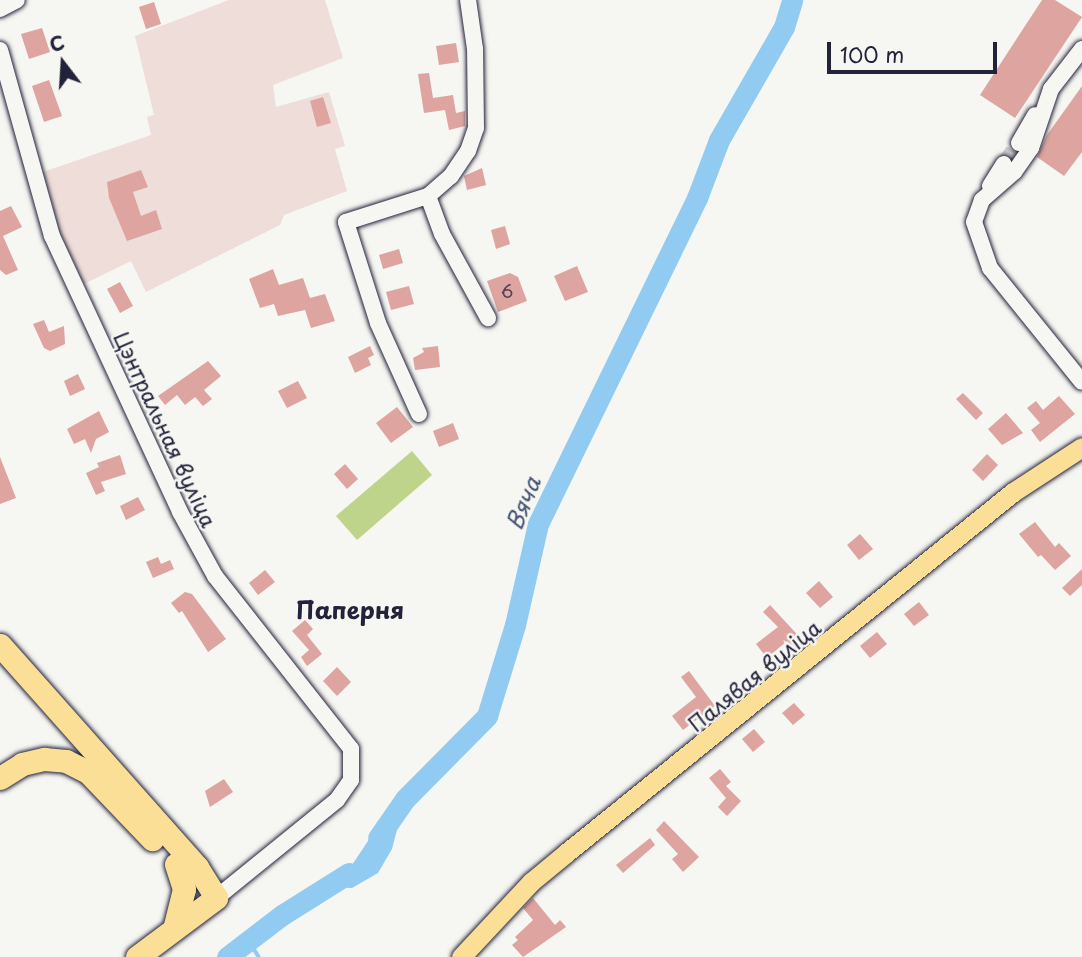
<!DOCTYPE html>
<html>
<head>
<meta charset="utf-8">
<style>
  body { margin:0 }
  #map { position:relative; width:1082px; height:957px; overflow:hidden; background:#f6f6f2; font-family:"Playpen Sans",sans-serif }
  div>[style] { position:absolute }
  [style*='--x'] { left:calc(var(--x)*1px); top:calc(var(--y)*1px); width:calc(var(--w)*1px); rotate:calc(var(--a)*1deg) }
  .built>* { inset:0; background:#efddd9 }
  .green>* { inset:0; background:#bed48a }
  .water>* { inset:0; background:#92cbf1 }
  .stream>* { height:3.5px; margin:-1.75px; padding:0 1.75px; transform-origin:1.75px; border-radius:1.75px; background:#92cbf1 }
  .river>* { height:21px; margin:-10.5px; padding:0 10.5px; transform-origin:10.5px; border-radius:10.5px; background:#92cbf1 }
  .building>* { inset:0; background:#dea49f }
  .minor-tunnel>* { height:16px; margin-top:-8px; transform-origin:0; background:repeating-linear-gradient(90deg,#cccccd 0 16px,transparent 0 24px) }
  .roads { filter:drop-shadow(0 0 2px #22223b) drop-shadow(0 0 2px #22223b) }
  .minor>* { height:16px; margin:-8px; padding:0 8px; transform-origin:8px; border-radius:8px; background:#f6f6f2 }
  .major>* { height:19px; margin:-9.5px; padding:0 9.5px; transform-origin:9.5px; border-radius:9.5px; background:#fbdf96 }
  .highway>* { height:23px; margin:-11.5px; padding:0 11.5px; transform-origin:11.5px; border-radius:11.5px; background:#fbdf96 }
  span { translate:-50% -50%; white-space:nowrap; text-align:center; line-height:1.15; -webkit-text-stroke:5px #f6f6f2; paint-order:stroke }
  .number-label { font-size:18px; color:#514254 }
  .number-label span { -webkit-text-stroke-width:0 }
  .street-label { font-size:21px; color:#22223b }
  .water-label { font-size:23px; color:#445572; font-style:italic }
  .quarter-label { font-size:24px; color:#22223b; font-weight:700 }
  .north { position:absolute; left:28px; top:28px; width:70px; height:70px; -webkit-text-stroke:5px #f6f6f2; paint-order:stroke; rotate:343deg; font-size:19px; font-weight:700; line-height:28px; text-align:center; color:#22223b }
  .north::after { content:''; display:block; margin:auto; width:24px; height:32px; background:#22223b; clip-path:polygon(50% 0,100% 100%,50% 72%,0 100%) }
  .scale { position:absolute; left:827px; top:42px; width:170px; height:32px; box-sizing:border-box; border:4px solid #22223b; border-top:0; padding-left:9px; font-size:21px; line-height:24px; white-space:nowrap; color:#22223b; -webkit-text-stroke:5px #f6f6f2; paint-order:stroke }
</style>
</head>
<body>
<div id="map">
  <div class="built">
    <i style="clip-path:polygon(229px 0,325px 0,343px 58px,273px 85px,276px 107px,329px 92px,345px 146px,335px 149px,347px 191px,284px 215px,280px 225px,146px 292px,131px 261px,84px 284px,60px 233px,43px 172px,151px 135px,147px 117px,154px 115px,135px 36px)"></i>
  </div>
  <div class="green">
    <i style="clip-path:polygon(412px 451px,432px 475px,357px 540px,336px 516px)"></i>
  </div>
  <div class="water">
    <i style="clip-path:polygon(405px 799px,392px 849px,378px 873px,352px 888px,324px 887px,352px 865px,378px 826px)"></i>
  </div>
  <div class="stream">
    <i style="--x:249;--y:941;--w:19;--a:58"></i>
  </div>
  <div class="river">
    <i style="--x:378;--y:838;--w:47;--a:-55.3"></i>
    <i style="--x:405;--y:799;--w:117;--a:-45.3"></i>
    <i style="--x:487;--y:716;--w:95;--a:-72.9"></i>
    <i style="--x:515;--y:625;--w:104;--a:-77.2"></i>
    <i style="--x:538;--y:524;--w:363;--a:-64"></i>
    <i style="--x:697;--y:198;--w:62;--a:-69.2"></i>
    <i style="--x:719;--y:140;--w:130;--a:-60.1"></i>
    <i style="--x:784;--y:27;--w:28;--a:-73"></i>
    <i style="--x:227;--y:957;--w:69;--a:-37.4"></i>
    <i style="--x:282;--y:915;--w:79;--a:-32.1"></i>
  </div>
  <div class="building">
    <i style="clip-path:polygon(1042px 0,1055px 0,1082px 17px,1015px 118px,980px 95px)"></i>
    <i style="clip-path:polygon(154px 2px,161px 24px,146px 29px,139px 7px)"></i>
    <i style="clip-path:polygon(42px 28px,50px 52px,29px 59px,21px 34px)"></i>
    <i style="clip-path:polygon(456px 43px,459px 62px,439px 65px,436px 46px)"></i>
    <i style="clip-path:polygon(429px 73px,433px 98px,453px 95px,456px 113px,465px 111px,465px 126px,449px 130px,445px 110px,424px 113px,418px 74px)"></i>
    <i style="clip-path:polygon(49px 80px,62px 116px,44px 122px,32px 86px)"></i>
    <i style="clip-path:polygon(1082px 86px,1082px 152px,1064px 176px,1037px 157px,1047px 135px)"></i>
    <i style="clip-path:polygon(323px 97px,331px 123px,317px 127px,310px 101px)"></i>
    <i style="clip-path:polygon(482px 168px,486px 185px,467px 190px,464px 176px)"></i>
    <i style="clip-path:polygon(141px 170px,148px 187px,133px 192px,141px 216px,156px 210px,162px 229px,127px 241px,109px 198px,107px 182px)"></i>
    <i style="clip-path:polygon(11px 206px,22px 227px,3px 236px,18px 270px,6px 275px,0 270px,0 211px)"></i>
    <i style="clip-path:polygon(505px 226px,510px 244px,496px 249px,491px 230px)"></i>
    <i style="clip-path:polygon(399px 249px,403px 263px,383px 269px,379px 255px)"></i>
    <i style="clip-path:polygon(577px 266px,588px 292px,565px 301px,554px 276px)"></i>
    <i style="clip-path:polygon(273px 269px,279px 285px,303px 278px,310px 298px,325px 294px,335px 321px,311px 328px,305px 310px,278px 316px,274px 304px,260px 308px,249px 279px)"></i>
    <i style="clip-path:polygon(510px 273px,518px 277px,527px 301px,498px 312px,487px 281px)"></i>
    <i style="clip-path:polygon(120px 282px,133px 306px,120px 313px,107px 289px)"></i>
    <i style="clip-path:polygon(409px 286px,414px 304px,391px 310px,386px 292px)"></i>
    <i style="clip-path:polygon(44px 320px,49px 332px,64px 326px,65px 344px,50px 351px,44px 348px,33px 324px)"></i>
    <i style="clip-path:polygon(370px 346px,374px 355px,368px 358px,371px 365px,355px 373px,348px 357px)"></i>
    <i style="clip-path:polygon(438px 346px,440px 367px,415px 370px,413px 358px,424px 352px,422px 348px)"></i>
    <i style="clip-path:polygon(208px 361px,221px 376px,204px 390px,212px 399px,203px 406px,195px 397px,185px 405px,177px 395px,165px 405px,158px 396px)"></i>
    <i style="clip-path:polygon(78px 374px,85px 389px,70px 396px,64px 381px)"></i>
    <i style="clip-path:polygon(298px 381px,307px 398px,287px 408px,278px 391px)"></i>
    <i style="clip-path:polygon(963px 393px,983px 413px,976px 420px,956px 399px)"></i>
    <i style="clip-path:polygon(1059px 396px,1075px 414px,1040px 442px,1031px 430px,1040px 423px,1027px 408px,1036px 401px,1043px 410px)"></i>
    <i style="clip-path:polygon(397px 407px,413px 427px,391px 443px,376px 423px)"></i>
    <i style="clip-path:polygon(99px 411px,109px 432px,96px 439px,91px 453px,85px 439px,74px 444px,67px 429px)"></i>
    <i style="clip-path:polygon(1006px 413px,1023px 433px,1002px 445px,988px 429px)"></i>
    <i style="clip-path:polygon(453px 423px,459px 439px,439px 447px,433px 431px)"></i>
    <i style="clip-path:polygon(987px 454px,998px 465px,983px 481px,972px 470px)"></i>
    <i style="clip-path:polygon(120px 455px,126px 474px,101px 482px,105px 491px,96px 495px,86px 473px,99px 467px,97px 463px)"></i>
    <i style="clip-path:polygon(0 457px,16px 498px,0 504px)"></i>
    <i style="clip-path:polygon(345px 464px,358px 479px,347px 489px,334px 474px)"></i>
    <i style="clip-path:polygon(138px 497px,145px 510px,126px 520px,120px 506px)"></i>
    <i style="clip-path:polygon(1035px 522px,1055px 547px,1059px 543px,1071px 556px,1055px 570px,1041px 555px,1038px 557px,1019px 534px)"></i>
    <i style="clip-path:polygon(860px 534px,873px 549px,859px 560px,847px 545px)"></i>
    <i style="clip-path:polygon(158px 557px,161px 564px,170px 560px,174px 569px,153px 578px,146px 562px)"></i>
    <i style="clip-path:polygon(1082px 569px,1082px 585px,1070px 596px,1062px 588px)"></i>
    <i style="clip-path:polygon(265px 570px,275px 582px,258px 595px,249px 583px)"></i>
    <i style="clip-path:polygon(819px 581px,833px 597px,820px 608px,806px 593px)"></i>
    <i style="clip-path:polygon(185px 592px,192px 594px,226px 639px,208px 652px,182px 611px,179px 613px,171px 603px)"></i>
    <i style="clip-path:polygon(919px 602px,929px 615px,914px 626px,904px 614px)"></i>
    <i style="clip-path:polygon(770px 605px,805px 643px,796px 651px,787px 641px,767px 658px,756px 644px,778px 627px,763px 612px)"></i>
    <i style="clip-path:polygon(305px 620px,313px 629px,307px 635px,322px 654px,307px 666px,301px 657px,309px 650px,292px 631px)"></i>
    <i style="clip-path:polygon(877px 632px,887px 644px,870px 658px,860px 646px)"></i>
    <i style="clip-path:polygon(337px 667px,351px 682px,337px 696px,323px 681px)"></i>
    <i style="clip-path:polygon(689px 671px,715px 706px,683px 730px,672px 716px,696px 697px,681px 677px)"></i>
    <i style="clip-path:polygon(794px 703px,805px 715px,793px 725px,782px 713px)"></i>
    <i style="clip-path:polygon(754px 729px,765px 742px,753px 752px,742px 739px)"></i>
    <i style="clip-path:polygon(720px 769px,731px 782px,726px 786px,741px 801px,727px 816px,718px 807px,726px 798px,709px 778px)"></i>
    <i style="clip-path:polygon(224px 779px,233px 792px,210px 807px,205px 791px)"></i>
    <i style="clip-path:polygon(664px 821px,699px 857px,683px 872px,672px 859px,678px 854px,656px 830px)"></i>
    <i style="clip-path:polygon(650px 838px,655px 845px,623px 873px,616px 865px)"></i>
    <i style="clip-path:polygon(533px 898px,555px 925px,560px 920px,566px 927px,523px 957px,512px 945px,518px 940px,515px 937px,533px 920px,523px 908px)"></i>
  </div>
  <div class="minor-tunnel">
    <i style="--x:1004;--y:164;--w:26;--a:-54"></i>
  </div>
  <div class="roads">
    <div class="minor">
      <i style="--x:0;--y:9;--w:19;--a:-28"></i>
      <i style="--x:1082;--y:49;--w:51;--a:127.8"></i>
      <i style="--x:1051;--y:89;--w:62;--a:108.7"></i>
      <i style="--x:1031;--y:148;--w:29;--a:125"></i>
      <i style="--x:1014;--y:172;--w:43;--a:138.8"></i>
      <i style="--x:982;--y:200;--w:23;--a:110"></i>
      <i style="--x:974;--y:222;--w:49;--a:70.8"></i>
      <i style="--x:990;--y:268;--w:146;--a:51.1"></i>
      <i style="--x:0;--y:50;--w:193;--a:74.4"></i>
      <i style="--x:52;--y:236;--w:304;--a:65.1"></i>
      <i style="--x:180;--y:512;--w:73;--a:61.3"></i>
      <i style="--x:215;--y:576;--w:220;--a:51.8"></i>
      <i style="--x:351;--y:749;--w:31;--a:90"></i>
      <i style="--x:351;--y:780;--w:24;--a:125"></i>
      <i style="--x:337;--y:800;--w:156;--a:141"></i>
      <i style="--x:1019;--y:143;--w:32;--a:-60"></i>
      <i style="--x:990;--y:186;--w:26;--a:-58"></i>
      <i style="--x:428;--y:196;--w:40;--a:69.8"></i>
      <i style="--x:442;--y:234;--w:96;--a:61.3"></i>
      <i style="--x:419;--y:414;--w:100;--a:-114.3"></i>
      <i style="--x:378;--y:323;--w:106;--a:-107.6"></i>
      <i style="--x:346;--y:222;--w:86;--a:-17.6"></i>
      <i style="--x:428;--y:196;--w:30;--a:-41"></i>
      <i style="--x:451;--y:176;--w:30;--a:-56"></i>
      <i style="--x:468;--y:151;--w:24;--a:-71"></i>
      <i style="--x:476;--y:128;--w:79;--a:-90.7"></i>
      <i style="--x:475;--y:49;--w:49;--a:-98.1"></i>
    </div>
    <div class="major">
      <i style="--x:461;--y:957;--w:103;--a:-47"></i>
      <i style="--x:531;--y:882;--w:45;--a:-39.6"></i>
      <i style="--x:566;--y:853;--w:575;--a:-38.92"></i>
      <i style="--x:1013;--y:492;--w:82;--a:-33.1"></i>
    </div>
    <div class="highway">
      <i style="--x:0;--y:645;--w:297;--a:48.4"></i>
      <i style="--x:197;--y:867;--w:36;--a:58"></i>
      <i style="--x:0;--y:778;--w:26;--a:-32"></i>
      <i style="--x:22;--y:764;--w:23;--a:-13"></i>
      <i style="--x:44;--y:759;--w:22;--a:5"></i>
      <i style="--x:66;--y:761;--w:25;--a:27"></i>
      <i style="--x:88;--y:772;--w:93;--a:46.3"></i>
      <i style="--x:174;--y:929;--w:41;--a:-76"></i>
      <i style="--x:184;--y:889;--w:26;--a:-108"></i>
      <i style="--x:137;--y:957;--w:99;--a:-36.8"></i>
    </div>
  </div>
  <div class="number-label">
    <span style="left:507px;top:291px">6</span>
  </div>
  <div class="street-label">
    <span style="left:166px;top:429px;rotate:65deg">Цэнтральная вуліца</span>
    <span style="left:754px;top:675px;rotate:-39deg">Палявая вуліца</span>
  </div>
  <div class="water-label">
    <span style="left:523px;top:503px;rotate:-68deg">Вяча</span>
  </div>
  <div class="quarter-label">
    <span style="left:350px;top:610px">Паперня</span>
  </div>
  <div class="north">С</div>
  <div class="scale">100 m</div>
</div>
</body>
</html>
